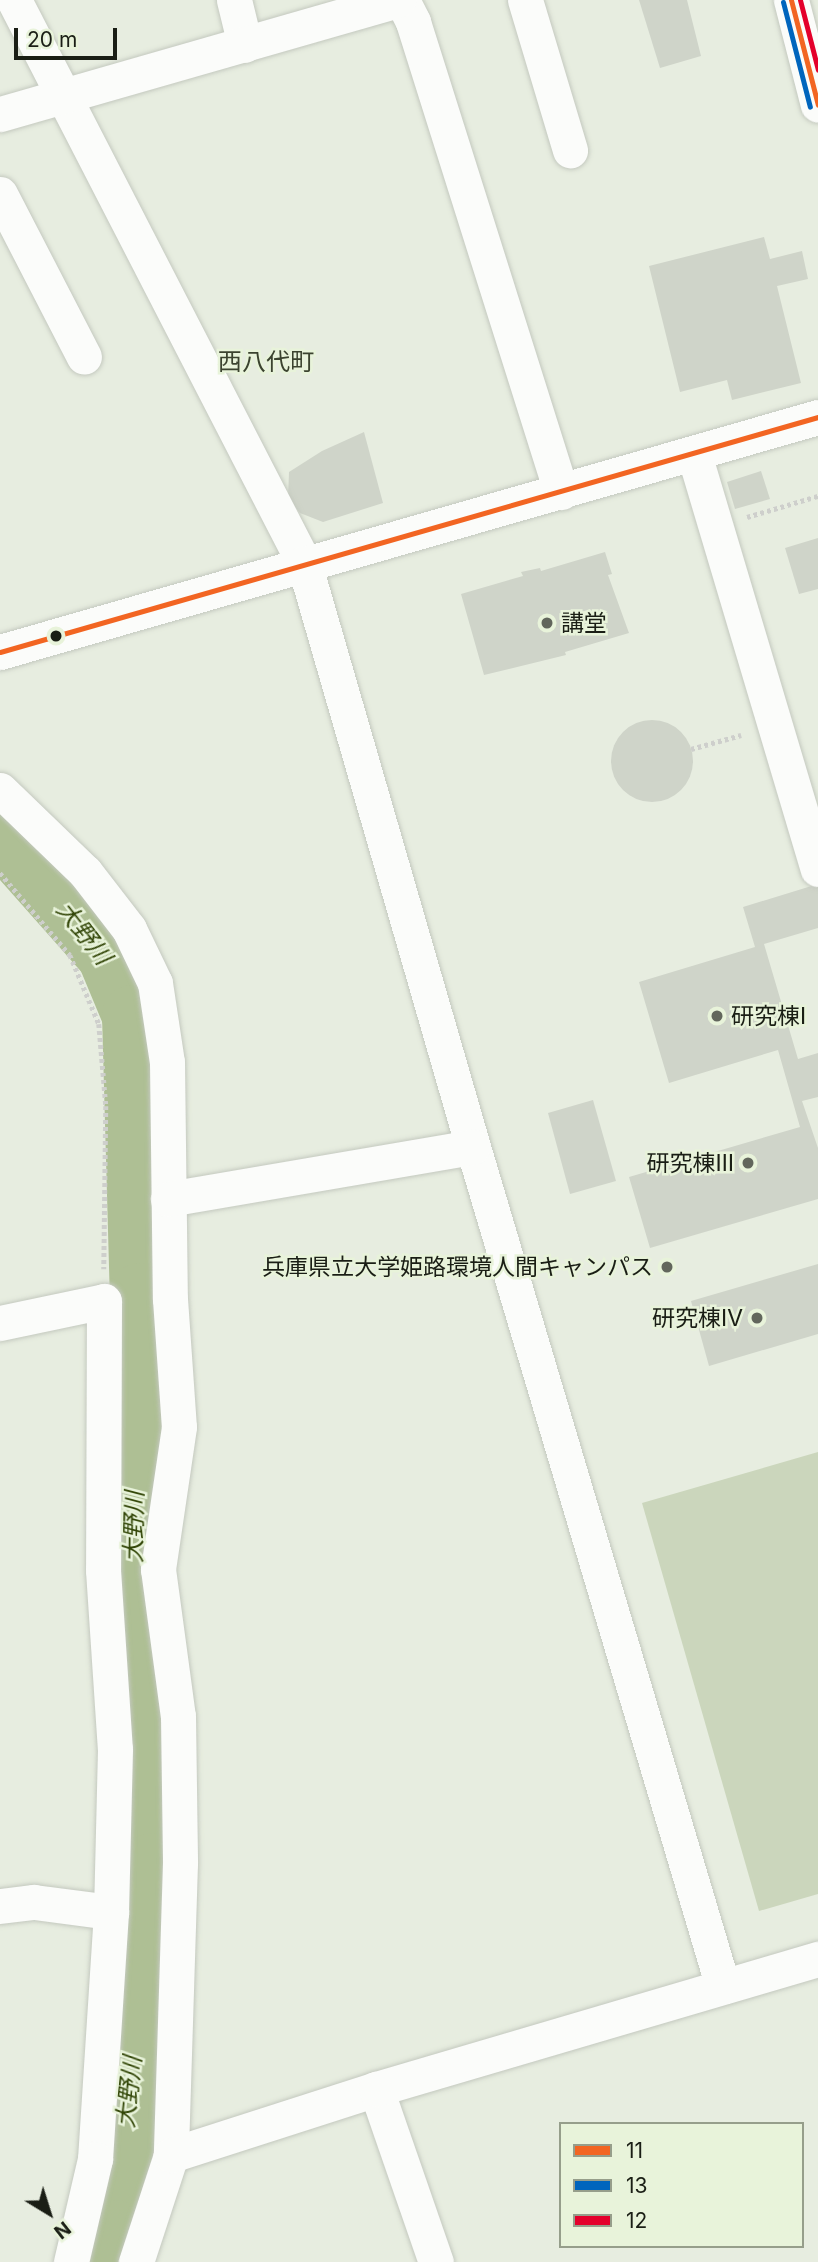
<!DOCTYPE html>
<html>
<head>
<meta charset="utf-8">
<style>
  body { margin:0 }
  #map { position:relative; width:818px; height:2262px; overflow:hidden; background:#e7ede0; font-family:Inter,"Noto Sans JP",sans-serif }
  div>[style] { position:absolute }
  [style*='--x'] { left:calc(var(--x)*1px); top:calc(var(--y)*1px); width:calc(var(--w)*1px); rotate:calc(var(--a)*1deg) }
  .green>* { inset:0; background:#cbd6bc }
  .river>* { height:61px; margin:-30.5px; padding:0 30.5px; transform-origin:30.5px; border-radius:30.5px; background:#aebf94 }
  .building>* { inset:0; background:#cfd4c9 }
  .round { border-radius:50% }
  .path>* { height:4.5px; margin-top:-2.25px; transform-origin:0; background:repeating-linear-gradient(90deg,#cecfcc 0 3.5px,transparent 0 7px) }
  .roads { filter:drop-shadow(0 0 2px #c4c9bf) drop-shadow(0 0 2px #c4c9bf) }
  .minor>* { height:35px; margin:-17.5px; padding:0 17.5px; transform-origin:17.5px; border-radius:17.5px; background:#fbfcfa }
  .bus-1>* { height:5px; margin:-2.5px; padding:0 2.5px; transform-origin:2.5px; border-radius:2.5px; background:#f26522 }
  .bus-2>* { height:5px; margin:-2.5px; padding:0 2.5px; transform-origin:2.5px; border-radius:2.5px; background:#0065bd }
  .bus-3>* { height:5px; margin:-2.5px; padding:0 2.5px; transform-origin:2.5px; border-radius:2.5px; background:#e4002b }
  .dots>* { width:19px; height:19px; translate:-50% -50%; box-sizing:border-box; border:4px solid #e8f3da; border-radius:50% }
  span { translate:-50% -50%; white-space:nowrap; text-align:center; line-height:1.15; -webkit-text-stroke:5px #e8f3da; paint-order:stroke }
  .poi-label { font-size:23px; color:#1a1e15 }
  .left { translate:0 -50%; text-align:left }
  .right { translate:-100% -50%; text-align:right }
  .neighbourhood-label { font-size:24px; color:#3b432f }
  .water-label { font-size:24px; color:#314506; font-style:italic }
  .legend { position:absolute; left:559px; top:2122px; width:245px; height:126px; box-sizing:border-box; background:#e8f3da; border:2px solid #969e8b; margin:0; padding:9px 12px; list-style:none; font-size:21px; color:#1a1e15 }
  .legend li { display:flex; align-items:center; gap:14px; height:35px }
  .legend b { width:35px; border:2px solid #969e8b }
  .north { position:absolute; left:14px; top:2178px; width:70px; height:70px; -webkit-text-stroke:5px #e8f3da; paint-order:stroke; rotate:142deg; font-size:19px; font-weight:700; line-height:28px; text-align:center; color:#1a1e15 }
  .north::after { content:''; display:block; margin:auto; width:24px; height:32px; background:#1a1e15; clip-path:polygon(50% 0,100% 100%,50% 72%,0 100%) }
  .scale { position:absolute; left:14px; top:28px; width:103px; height:32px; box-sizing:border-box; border:4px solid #1a1e15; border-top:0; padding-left:9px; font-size:21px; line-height:24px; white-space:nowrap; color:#1a1e15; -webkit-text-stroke:5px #e8f3da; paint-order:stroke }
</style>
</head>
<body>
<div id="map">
  <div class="green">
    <i style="clip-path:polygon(818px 1452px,818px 1894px,759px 1911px,642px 1503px)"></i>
  </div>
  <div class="river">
    <i style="--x:0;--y:834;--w:162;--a:48.5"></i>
    <i style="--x:107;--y:955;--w:65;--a:67.4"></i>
    <i style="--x:132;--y:1015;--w:278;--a:88.4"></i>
    <i style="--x:140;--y:1293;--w:269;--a:91.5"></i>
    <i style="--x:133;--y:1562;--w:302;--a:86.4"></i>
    <i style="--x:152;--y:1863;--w:369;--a:95.8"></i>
    <i style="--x:115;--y:2230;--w:34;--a:107"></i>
  </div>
  <div class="building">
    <i style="clip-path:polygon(639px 0,687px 0,701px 56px,660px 68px)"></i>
    <i style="clip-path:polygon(764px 237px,770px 259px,802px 251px,808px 279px,777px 286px,801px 383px,732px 400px,727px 380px,680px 392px,649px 266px)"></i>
    <i style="clip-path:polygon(364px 432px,383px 503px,323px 522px,300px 513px,288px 498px,289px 472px,322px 451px)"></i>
    <i style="clip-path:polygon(761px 471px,770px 499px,735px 509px,727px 482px)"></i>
    <i style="clip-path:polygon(818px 538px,818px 589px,799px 594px,785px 548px)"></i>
    <i style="clip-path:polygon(605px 552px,612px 574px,608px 575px,629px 633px,565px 652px,566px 655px,484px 675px,461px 594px,523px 576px,521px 572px,540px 568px,541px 571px)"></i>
    <i class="round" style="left:611px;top:720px;width:82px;height:82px"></i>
    <i style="clip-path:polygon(818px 884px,818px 928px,764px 944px,798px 1059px,818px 1053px,818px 1097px,802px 1101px,818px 1148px,818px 1199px,650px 1248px,629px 1177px,800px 1127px,778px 1050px,669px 1083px,639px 982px,755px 947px,743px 907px)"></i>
    <i style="clip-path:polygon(593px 1100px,616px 1181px,570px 1194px,548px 1113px)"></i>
    <i style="clip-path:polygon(818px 1264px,818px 1334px,709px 1366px,691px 1301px)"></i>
  </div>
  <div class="path">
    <i style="--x:747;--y:517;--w:74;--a:-16.5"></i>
    <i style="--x:691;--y:749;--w:52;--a:-15.6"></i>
    <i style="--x:0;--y:873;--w:108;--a:49.5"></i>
    <i style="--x:70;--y:955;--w:75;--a:67.2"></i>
    <i style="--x:99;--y:1024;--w:82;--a:85.1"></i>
    <i style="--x:106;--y:1106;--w:163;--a:90.7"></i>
  </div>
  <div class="roads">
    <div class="minor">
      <i style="--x:14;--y:0;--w:633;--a:62.75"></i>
      <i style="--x:304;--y:563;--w:608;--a:73.86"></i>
      <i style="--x:473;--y:1147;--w:876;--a:73.43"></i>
      <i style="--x:234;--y:0;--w:46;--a:76.3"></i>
      <i style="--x:402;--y:0;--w:25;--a:63"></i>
      <i style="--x:413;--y:22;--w:493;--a:72.5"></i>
      <i style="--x:525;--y:0;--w:157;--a:73.3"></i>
      <i style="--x:791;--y:0;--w:108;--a:75.6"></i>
      <i style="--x:0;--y:114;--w:414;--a:-16"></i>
      <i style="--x:0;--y:194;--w:183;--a:62.7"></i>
      <i style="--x:694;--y:454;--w:433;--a:73.4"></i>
      <i style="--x:0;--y:652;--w:851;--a:-16.03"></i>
      <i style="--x:0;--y:790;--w:118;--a:44"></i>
      <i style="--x:85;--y:872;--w:72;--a:52.3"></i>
      <i style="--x:129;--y:929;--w:60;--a:64.3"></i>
      <i style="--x:155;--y:983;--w:80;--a:81.4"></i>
      <i style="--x:167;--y:1062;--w:237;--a:89.3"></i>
      <i style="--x:170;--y:1299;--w:128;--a:86"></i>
      <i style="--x:179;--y:1427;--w:144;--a:98.4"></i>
      <i style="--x:158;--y:1569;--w:148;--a:82.3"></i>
      <i style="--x:178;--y:1716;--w:147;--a:89.2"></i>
      <i style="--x:180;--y:1863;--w:292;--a:91.8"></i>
      <i style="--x:171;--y:2155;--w:113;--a:108.1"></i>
      <i style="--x:168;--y:1199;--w:309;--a:-9.7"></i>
      <i style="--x:0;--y:1323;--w:106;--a:-11.9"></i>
      <i style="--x:104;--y:1301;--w:269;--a:90.2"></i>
      <i style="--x:103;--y:1570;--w:179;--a:86.2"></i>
      <i style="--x:115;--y:1749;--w:163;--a:91.4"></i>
      <i style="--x:111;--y:1912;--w:248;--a:93.7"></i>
      <i style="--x:95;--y:2159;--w:106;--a:103.1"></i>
      <i style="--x:0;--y:1906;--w:34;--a:-7"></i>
      <i style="--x:34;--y:1902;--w:78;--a:7.4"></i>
      <i style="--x:376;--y:2089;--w:183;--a:70.9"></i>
      <i style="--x:171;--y:2155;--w:215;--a:-17.8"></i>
      <i style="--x:376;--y:2089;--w:461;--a:-16.4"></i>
    </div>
  </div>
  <div class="bus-1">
    <i style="--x:791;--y:0;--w:108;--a:75.6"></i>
    <i style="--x:0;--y:652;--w:851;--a:-16.03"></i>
  </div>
  <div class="bus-2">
    <i style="--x:783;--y:2;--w:108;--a:75.6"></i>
  </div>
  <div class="bus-3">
    <i style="--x:800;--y:0;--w:72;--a:75.6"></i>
  </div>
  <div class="dots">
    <i style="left:547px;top:623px;background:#62665c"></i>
    <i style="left:56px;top:636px;background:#1a1e15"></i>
    <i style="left:717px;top:1016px;background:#62665c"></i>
    <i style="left:748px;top:1163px;background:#62665c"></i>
    <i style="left:667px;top:1267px;background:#62665c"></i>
    <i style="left:757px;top:1318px;background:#62665c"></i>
  </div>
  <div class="poi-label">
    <span class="left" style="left:561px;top:623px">講堂</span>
    <span class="left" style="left:731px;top:1016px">研究棟Ⅰ</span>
    <span class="right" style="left:734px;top:1163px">研究棟Ⅲ</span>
    <span class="right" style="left:653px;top:1267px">兵庫県立大学姫路環境人間キャンパス</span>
    <span class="right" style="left:743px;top:1318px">研究棟Ⅳ</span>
  </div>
  <div class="neighbourhood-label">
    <span style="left:266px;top:362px">西八代町</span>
  </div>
  <div class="water-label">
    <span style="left:84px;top:933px;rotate:52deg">大野川</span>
    <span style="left:134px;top:1527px;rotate:-89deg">大野川</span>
    <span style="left:129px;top:2092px;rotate:-84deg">大野川</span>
  </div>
  <ul class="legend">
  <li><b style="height:9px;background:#f26522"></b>11</li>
  <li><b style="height:9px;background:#0065bd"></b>13</li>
  <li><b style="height:9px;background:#e4002b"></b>12</li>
  </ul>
  <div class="north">N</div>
  <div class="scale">20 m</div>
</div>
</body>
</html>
